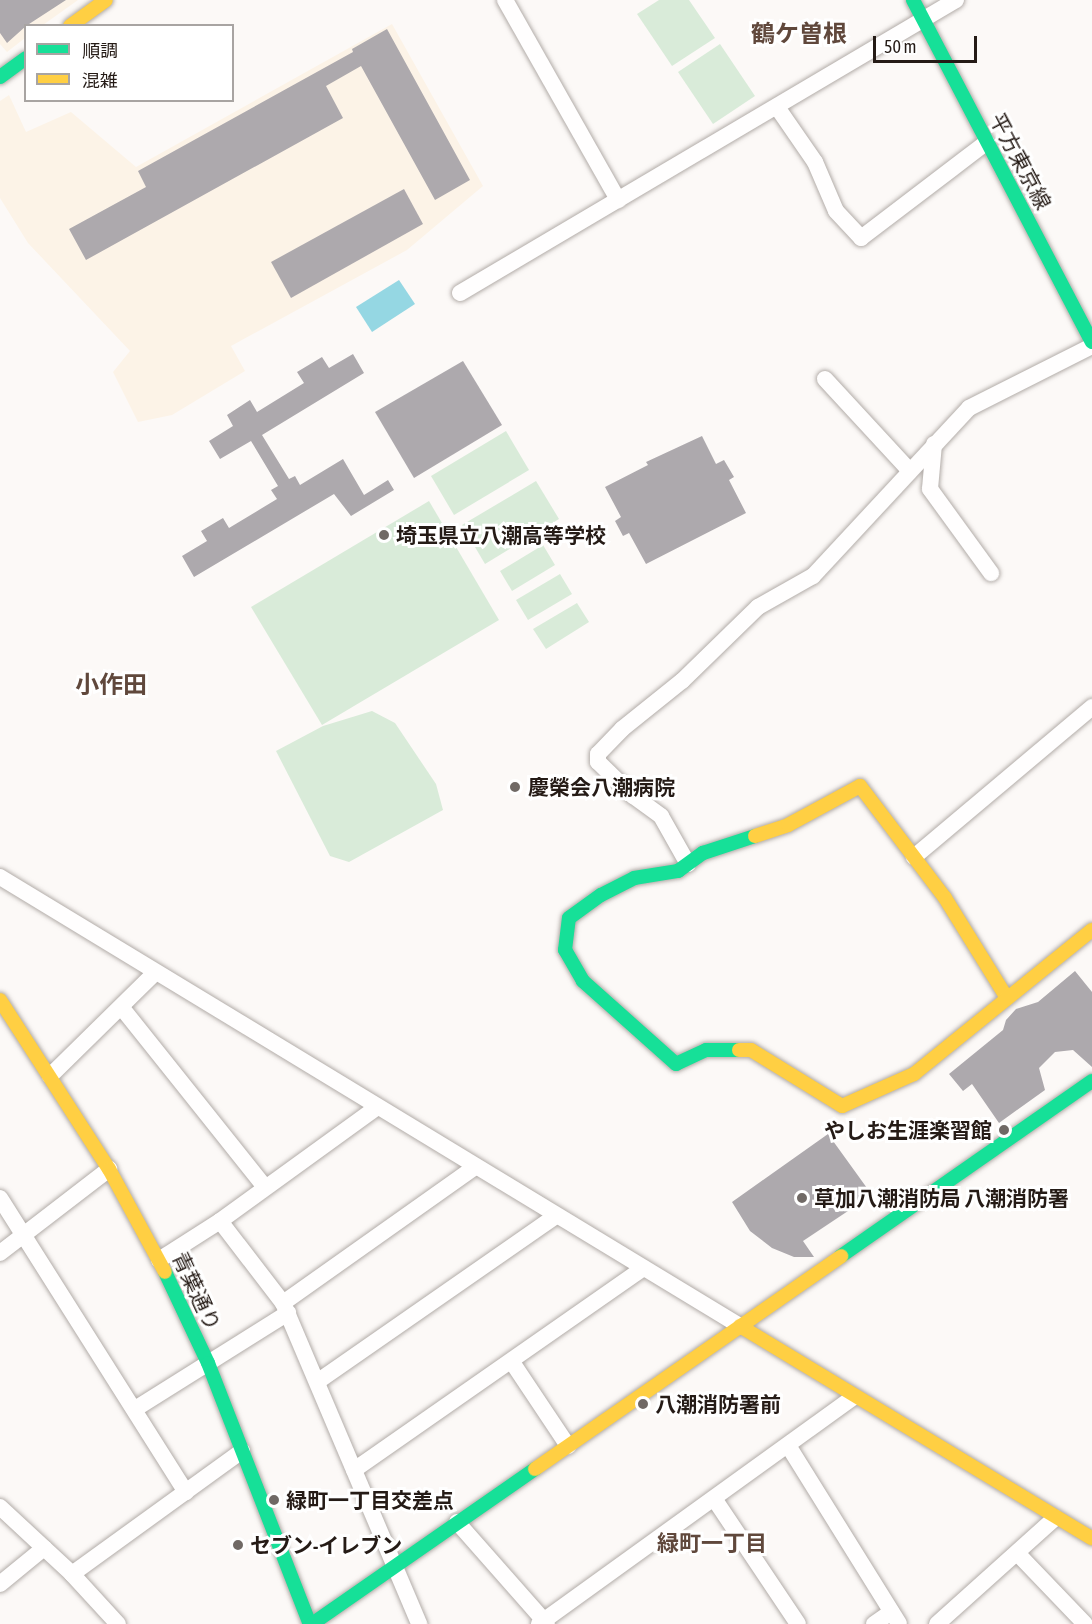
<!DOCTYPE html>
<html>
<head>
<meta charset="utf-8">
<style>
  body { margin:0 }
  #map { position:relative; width:1092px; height:1624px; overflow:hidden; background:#fcf9f7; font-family:"Asap Condensed","Noto Sans JP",sans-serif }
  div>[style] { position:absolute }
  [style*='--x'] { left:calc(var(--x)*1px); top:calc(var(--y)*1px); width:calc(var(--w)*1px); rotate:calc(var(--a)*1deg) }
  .industrial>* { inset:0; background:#fcf3e7 }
  .green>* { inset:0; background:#d9ebd9 }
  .water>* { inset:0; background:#95d7e3 }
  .building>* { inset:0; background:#ada9ad }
  .roads { filter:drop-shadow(0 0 2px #b2aca8) drop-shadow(0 0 2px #b2aca8) }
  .street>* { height:16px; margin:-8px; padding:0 8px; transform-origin:8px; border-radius:8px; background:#fffefe }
  .fast>* { height:14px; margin:-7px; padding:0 7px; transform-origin:7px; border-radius:7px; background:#16e098 }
  .slow>* { height:14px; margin:-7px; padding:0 7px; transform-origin:7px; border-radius:7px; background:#ffcf43 }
  .dots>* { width:16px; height:16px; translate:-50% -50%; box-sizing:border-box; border:3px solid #fff; border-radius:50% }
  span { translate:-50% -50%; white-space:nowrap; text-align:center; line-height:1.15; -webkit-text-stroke:6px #fff; paint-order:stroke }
  .street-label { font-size:21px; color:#251b16 }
  .poi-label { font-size:21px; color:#251b16; font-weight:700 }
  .left { translate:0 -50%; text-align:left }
  .right { translate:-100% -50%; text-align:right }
  .neighbourhood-label { font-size:22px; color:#60483c; font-weight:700 }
  .quarter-label { font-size:24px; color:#60483c; font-weight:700 }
  .legend { position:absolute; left:24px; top:24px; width:210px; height:78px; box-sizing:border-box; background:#fff; border:2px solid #a8a4a2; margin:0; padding:8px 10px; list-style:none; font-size:18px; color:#251b16 }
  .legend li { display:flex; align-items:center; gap:12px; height:30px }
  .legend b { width:30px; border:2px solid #a8a4a2 }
  .scale { position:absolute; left:873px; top:36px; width:104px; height:27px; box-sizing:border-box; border:3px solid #251b16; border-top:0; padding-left:8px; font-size:18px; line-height:21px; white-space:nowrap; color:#251b16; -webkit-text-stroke:4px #fff; paint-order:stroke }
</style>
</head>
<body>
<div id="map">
  <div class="industrial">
    <i style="clip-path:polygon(0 0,78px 0,43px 25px,26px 26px,25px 38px,7px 52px,0 44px)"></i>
    <i style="clip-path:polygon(392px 24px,483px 186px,407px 250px,231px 346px,245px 371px,172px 415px,138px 422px,113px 372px,130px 351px,28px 243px,0 198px,0 101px,9px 95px,26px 132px,71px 112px,136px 167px)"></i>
  </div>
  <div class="green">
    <i style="clip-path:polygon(659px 0,689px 0,715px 38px,672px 66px,637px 14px)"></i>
    <i style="clip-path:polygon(720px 44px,755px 96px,713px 124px,678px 72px)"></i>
    <i style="clip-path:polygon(506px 431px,529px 470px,454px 515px,431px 476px)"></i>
    <i style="clip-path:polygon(536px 481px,559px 519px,485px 564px,462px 525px)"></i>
    <i style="clip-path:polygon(429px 501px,499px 620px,322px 725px,251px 607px)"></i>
    <i style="clip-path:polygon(543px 545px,555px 565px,512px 591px,500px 571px)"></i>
    <i style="clip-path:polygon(560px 574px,572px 594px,528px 620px,516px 600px)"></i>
    <i style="clip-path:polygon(577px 603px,589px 622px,546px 649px,533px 629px)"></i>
    <i style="clip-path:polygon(372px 711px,395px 723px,436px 784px,443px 810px,349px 862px,330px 856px,276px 751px,323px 726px)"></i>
  </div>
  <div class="water">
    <i style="clip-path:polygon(399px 280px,415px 304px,372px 332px,356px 307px)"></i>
  </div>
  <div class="building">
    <i style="clip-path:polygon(0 0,66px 0,26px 26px,7px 43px,0 33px)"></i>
    <i style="clip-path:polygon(387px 29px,470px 180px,435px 200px,361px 66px,326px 86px,343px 118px,86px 260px,69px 229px,146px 187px,138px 171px,353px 52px,352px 49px)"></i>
    <i style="clip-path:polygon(404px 189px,423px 224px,291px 298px,271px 262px)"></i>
    <i style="clip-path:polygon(353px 354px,364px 373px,262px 435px,289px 479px,295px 476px,300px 485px,343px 459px,364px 495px,388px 480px,394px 490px,351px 516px,334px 494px,194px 577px,182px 556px,207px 541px,201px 531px,223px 518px,229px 528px,277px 499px,271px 490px,278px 486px,251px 441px,220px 459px,209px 441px,233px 426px,227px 415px,250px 400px,257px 412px,304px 383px,297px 372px,322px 357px,329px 368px)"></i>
    <i style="clip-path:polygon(463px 361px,502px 425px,414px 478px,375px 412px)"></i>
    <i style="clip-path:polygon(702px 436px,716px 464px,724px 460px,734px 477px,729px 480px,746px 513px,646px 564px,629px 533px,623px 536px,615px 521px,621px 517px,605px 487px,648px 465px,646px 462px)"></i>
    <i style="clip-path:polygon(1075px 971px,1092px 992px,1092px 1067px,1073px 1050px,1055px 1052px,1039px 1068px,1045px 1090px,999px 1123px,972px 1084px,963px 1091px,949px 1074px,1003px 1030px,1006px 1020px,1016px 1009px,1038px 1002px)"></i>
    <i style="clip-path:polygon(828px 1134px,872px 1195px,803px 1241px,814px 1257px,794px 1257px,772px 1248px,750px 1231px,732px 1202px)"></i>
  </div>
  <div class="roads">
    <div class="street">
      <i style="--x:505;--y:0;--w:230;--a:60.5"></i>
      <i style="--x:777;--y:107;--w:67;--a:55.4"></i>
      <i style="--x:815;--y:162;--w:53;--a:66.8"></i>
      <i style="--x:836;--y:211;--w:37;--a:47"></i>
      <i style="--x:861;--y:238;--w:158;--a:-37.3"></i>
      <i style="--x:460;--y:293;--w:576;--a:-30.57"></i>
      <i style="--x:825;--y:379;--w:122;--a:47.3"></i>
      <i style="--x:934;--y:444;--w:45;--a:95.1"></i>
      <i style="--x:930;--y:489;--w:104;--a:54"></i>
      <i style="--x:914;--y:857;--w:233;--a:-40.1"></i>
      <i style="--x:688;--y:864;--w:55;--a:-119.4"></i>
      <i style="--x:661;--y:816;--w:34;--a:-144"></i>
      <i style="--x:633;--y:796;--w:49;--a:-135.8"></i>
      <i style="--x:598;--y:762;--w:8;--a:-90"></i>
      <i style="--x:598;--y:754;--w:35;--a:-46"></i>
      <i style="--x:622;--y:729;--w:77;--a:-38.7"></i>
      <i style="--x:682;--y:681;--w:106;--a:-44.2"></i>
      <i style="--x:758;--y:607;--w:63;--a:-29.4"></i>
      <i style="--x:813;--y:576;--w:229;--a:-47.1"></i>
      <i style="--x:969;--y:408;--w:138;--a:-26.8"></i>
      <i style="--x:0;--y:877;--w:866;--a:31.25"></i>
      <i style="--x:122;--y:1008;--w:229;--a:51.4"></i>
      <i style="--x:50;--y:1076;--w:148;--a:-44.5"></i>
      <i style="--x:0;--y:1198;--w:348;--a:57.7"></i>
      <i style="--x:220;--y:1221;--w:103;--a:52.5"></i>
      <i style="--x:283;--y:1303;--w:349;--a:67"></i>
      <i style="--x:0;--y:1253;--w:138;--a:-37.6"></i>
      <i style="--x:159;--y:1260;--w:72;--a:-32.6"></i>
      <i style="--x:220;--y:1221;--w:193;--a:-35.9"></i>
      <i style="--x:283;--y:1303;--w:234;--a:-35.3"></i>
      <i style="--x:512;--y:1362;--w:101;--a:56.3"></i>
      <i style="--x:317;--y:1382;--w:291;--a:-34.8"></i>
      <i style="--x:135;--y:1409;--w:181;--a:-32.1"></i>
      <i style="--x:789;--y:1447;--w:208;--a:58.1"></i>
      <i style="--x:354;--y:1470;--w:353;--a:-34.9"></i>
      <i style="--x:715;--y:1500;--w:149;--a:56.2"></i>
      <i style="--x:0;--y:1507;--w:98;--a:42.9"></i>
      <i style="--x:72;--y:1574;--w:68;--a:47.4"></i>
      <i style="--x:457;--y:1522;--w:136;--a:48.6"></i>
      <i style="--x:1017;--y:1553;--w:98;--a:46.2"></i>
      <i style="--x:72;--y:1574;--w:210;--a:-35.9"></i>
      <i style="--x:0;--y:1584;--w:57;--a:-39.3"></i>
      <i style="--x:539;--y:1624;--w:388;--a:-35.8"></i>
      <i style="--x:874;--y:1624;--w:21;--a:-35"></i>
      <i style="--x:937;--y:1624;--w:159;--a:-41.9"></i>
    </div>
    <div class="fast">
      <i style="--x:913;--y:0;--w:386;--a:62.4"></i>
      <i style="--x:0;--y:77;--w:32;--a:-36"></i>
      <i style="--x:739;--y:1050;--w:33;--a:180"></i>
      <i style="--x:706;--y:1050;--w:33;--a:155"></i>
      <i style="--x:676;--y:1064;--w:125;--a:-138.3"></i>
      <i style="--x:583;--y:981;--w:36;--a:-120"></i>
      <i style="--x:565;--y:950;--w:32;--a:-83"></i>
      <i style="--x:569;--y:918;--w:39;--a:-36"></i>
      <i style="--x:601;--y:895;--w:37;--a:-27"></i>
      <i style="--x:634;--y:878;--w:45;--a:-9"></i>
      <i style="--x:678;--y:871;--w:31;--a:-36"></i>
      <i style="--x:703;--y:853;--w:55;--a:-18.1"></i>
      <i style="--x:841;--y:1256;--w:306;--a:-34.9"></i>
      <i style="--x:165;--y:1272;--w:101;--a:64.7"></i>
      <i style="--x:208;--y:1363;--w:280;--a:68.7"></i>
      <i style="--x:312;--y:1624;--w:272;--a:-34.8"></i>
    </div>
    <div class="slow">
      <i style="--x:70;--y:26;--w:44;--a:-35.8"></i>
      <i style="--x:755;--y:836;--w:35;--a:-18"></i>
      <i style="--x:788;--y:825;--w:82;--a:-28.4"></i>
      <i style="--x:860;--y:786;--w:141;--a:52.8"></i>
      <i style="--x:945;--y:898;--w:118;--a:58.2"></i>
      <i style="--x:0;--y:1000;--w:201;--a:57.2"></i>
      <i style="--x:109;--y:1169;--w:117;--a:61.5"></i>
      <i style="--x:739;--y:1050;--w:12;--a:0"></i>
      <i style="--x:751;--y:1050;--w:107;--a:31.6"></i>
      <i style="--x:842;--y:1106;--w:79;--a:-24"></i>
      <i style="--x:914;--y:1074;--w:229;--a:-39"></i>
      <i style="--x:740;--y:1326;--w:411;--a:31.1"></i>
      <i style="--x:535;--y:1469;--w:373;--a:-34.8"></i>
    </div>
  </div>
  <div class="dots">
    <i style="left:384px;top:535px;background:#706965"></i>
    <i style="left:515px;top:787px;background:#706965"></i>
    <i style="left:1004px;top:1130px;background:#706965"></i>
    <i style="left:802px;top:1198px;background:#706965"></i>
    <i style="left:643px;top:1404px;background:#706965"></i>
    <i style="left:274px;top:1500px;background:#706965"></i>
    <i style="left:238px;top:1545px;background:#706965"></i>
  </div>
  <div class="street-label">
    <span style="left:1021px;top:161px;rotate:62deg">平方東京線</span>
    <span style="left:197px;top:1291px;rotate:65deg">青葉通り</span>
  </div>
  <div class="poi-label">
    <span class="left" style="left:396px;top:535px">埼玉県立八潮高等学校</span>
    <span class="left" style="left:528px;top:787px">慶榮会八潮病院</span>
    <span class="right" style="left:992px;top:1130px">やしお生涯楽習館</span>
    <span class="left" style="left:814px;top:1198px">草加八潮消防局 八潮消防署</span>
    <span class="left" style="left:655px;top:1404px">八潮消防署前</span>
    <span class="left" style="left:286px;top:1500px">緑町一丁目交差点</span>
    <span class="left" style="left:250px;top:1545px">セブン-イレブン</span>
  </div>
  <div class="neighbourhood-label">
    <span style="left:712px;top:1544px">緑町一丁目</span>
  </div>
  <div class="quarter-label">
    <span style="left:799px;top:34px">鶴ケ曽根</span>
    <span style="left:111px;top:685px">小作田</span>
  </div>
  <ul class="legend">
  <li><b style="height:8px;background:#16e098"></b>順調</li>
  <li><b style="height:8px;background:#ffcf43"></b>混雑</li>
  </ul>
  <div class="scale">50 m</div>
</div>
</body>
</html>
